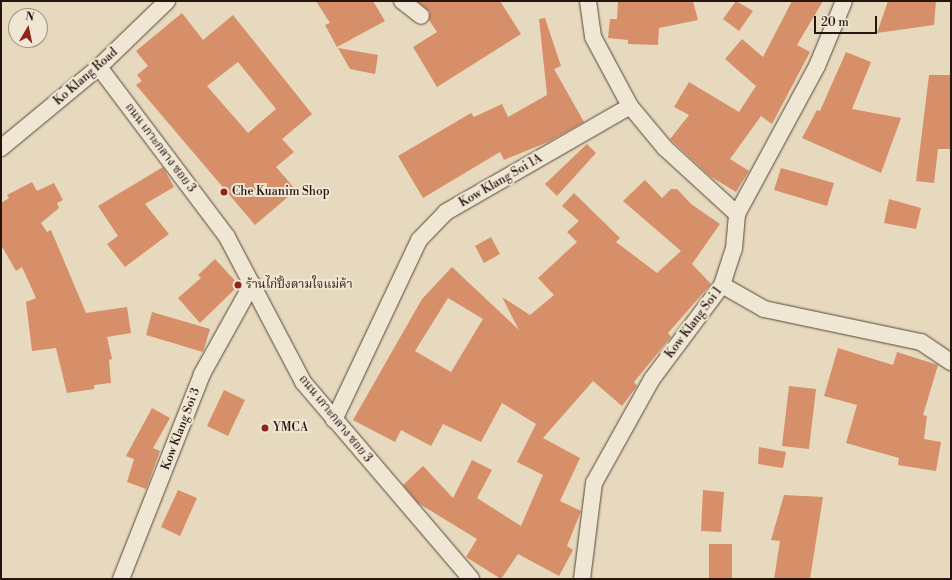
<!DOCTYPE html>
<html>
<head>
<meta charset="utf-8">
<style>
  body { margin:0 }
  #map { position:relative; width:952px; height:580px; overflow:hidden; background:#e7d9bd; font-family:"Libre Bodoni","Noto Serif Thai",serif }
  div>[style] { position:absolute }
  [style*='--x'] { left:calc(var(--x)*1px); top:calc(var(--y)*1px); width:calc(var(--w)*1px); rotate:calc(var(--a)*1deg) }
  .building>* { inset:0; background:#d68f68 }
  .roads { filter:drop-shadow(0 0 1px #56463a) drop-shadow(0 0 1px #56463a) }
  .street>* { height:16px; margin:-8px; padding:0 8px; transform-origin:8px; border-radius:8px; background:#efe6d4 }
  .dots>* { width:11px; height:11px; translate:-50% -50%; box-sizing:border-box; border:2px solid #efe6d4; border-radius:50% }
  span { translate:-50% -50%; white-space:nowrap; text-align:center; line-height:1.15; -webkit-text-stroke:4px #efe6d4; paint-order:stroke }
  .street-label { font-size:12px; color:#26150f }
  .poi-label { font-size:12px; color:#26150f }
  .left { translate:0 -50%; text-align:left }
  .frame { position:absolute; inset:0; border:2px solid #26150f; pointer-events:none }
  .north { position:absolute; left:8px; top:8px; width:40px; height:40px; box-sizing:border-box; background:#efe6d4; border:1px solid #9f9285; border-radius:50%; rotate:9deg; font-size:11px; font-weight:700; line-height:16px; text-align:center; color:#26150f }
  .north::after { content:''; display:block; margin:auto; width:14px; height:18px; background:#8f2418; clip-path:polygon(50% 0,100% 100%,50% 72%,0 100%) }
  .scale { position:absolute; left:814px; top:16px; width:63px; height:18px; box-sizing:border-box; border:2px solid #26150f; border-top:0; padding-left:5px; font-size:12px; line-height:14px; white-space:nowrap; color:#26150f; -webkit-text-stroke:3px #efe6d4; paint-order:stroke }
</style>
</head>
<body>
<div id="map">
  <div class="building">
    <i style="clip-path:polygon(316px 1px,373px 1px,385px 21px,337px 47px,325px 25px,330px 23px)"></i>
    <i style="clip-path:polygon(417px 1px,500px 1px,521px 34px,437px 87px,413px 47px,437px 32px,429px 20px,430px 12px)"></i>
    <i style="clip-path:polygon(618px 1px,693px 1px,698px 20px,659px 28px,658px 45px,628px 44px,628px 40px,608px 38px,610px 19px,617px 19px)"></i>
    <i style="clip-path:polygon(736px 1px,753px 11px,739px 31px,723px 19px)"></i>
    <i style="clip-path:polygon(792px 1px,823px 1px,797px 45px,810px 52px,772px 124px,761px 116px,730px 159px,749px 171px,736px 192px,710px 176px,670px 139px,689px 115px,674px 107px,689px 82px,739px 112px,756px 86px,725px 59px,742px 39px,763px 57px)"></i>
    <i style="clip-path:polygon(888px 1px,936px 1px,934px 25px,877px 33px)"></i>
    <i style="clip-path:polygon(evenodd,182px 13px,203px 40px,233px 15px,312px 114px,282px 139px,294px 152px,276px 167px,296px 190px,255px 225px,136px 85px,142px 81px,137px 75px,148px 66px,136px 51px,182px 13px,238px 62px,276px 109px,248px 133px,207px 86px,238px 62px)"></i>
    <i style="clip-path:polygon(545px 18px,561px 66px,554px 69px,584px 122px,548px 142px,504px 160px,500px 152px,423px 198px,398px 156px,471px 113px,474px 117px,502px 104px,508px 117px,547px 95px,539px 19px)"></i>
    <i style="clip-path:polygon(338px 48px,378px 55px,375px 74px,350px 69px)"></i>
    <i style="clip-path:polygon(846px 52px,871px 62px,852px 109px,901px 118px,881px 173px,802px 138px,817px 110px,820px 111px)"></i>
    <i style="clip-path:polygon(929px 75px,951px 75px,951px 149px,938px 149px,934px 183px,916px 181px)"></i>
    <i style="clip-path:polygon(587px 144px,596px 153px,557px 196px,545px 184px)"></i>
    <i style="clip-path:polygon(163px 167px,174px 187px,145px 204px,169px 234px,125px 267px,107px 244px,118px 236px,98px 206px)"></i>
    <i style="clip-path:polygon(781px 168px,834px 183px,827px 206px,774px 190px)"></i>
    <i style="clip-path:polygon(evenodd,645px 180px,662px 198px,671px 189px,677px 189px,691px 204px,720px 224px,692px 264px,711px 284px,668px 333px,671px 337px,634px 382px,637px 386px,622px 406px,593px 381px,543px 438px,580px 458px,560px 501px,581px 511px,567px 546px,573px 550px,559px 576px,518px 554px,501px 579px,466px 557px,477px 539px,418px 503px,403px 485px,423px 466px,453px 498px,472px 460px,492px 470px,477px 498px,521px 526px,543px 475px,517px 462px,536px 424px,502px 403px,481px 442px,443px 424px,431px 446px,401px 430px,395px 442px,353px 420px,422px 299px,452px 267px,519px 330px,502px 297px,530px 315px,554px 295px,538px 278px,577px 242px,567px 232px,579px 221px,562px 206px,574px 193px,620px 238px,616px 242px,657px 273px,681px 251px,623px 201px,645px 180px,448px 298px,483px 319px,451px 372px,415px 351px,448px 298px)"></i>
    <i style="clip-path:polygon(32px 182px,37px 191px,54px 183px,63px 200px,57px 203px,59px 208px,41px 223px,47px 232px,51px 230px,86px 313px,127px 307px,131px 333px,107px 337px,112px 359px,109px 360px,111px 383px,94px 385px,94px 389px,67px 393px,56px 348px,32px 351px,26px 302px,36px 298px,22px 267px,16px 271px,1px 245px,1px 203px,9px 198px,7px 195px)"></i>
    <i style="clip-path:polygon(889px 199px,921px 208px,916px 229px,884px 223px)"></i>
    <i style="clip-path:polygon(491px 237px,500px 254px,484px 263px,475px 246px)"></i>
    <i style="clip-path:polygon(215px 259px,239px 285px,200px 323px,178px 298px,201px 278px,198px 275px)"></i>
    <i style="clip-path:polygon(152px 312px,210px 329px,203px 352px,146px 335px)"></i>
    <i style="clip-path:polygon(838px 348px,893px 365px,897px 352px,938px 365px,923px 415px,927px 416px,924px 439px,941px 442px,936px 471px,898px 465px,899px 458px,846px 443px,857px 405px,824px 396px)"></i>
    <i style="clip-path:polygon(789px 386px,816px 389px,809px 449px,782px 446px)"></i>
    <i style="clip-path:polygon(224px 390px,245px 400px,228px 436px,207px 426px)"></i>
    <i style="clip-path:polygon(152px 408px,170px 418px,153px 448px,160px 451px,146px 489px,127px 482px,134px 459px,126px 456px)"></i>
    <i style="clip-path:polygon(759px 447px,786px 452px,783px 468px,758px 464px)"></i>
    <i style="clip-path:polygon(178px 490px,197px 498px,180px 536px,161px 527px)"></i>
    <i style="clip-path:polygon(703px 490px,724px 492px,721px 532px,701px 531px)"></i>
    <i style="clip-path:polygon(784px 495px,823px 497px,810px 579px,774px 579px,780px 541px,771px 540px)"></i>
    <i style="clip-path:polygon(709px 544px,732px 544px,732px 579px,709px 579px)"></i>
  </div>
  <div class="roads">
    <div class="street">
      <i style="--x:402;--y:1;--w:24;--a:38"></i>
      <i style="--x:588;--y:1;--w:36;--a:82"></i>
      <i style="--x:593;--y:37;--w:78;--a:61.8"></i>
      <i style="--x:630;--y:106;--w:55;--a:50.2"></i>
      <i style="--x:665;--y:148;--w:98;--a:42.5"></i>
      <i style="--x:99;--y:67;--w:213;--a:53"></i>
      <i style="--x:227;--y:237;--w:164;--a:62.3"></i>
      <i style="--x:303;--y:382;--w:259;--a:49.5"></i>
      <i style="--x:1;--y:148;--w:127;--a:-39.6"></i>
      <i style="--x:99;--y:67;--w:95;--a:-44.1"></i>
      <i style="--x:722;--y:285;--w:48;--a:29.7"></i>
      <i style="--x:764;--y:309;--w:160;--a:11.9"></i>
      <i style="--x:921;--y:342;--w:36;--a:34"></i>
      <i style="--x:334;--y:420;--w:199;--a:-64.7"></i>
      <i style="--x:419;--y:240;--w:39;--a:-46"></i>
      <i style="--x:446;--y:212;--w:212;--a:-29.9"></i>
      <i style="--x:121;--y:579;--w:220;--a:-68.4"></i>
      <i style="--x:202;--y:374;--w:103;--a:-60.9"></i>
      <i style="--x:582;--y:579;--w:97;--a:-82.9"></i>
      <i style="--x:594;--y:483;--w:119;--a:-60.9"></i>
      <i style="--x:652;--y:379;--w:117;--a:-53.3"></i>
      <i style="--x:722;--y:285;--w:38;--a:-72"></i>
      <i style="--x:734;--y:249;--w:35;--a:-85"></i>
      <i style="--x:737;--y:214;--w:168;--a:-61.6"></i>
      <i style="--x:817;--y:66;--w:70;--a:-67.4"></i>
    </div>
  </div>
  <div class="dots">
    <i style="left:224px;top:192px;background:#8f2418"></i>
    <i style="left:238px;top:285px;background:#8f2418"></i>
    <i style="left:265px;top:428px;background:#8f2418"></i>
  </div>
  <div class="street-label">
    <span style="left:86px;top:77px;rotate:-41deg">Ko Klang Road</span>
    <span style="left:160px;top:148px;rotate:53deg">ถนน เกาะกลาง ซอย 3</span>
    <span style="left:501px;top:181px;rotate:-30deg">Kow Klang Soi 1A</span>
    <span style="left:694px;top:323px;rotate:-53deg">Kow Klang Soi 1</span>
    <span style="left:335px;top:419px;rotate:51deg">ถนน เกาะกลาง ซอย 3</span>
    <span style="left:181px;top:429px;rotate:-69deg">Kow Klang Soi 3</span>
  </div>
  <div class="poi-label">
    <span class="left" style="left:232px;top:192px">Che Kuanim Shop</span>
    <span class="left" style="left:246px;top:285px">ร้านไก่ปิ้งตามใจแม่ค้า</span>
    <span class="left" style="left:273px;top:428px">YMCA</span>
  </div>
  <div class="frame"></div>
  <div class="north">N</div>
  <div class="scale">20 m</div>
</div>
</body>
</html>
